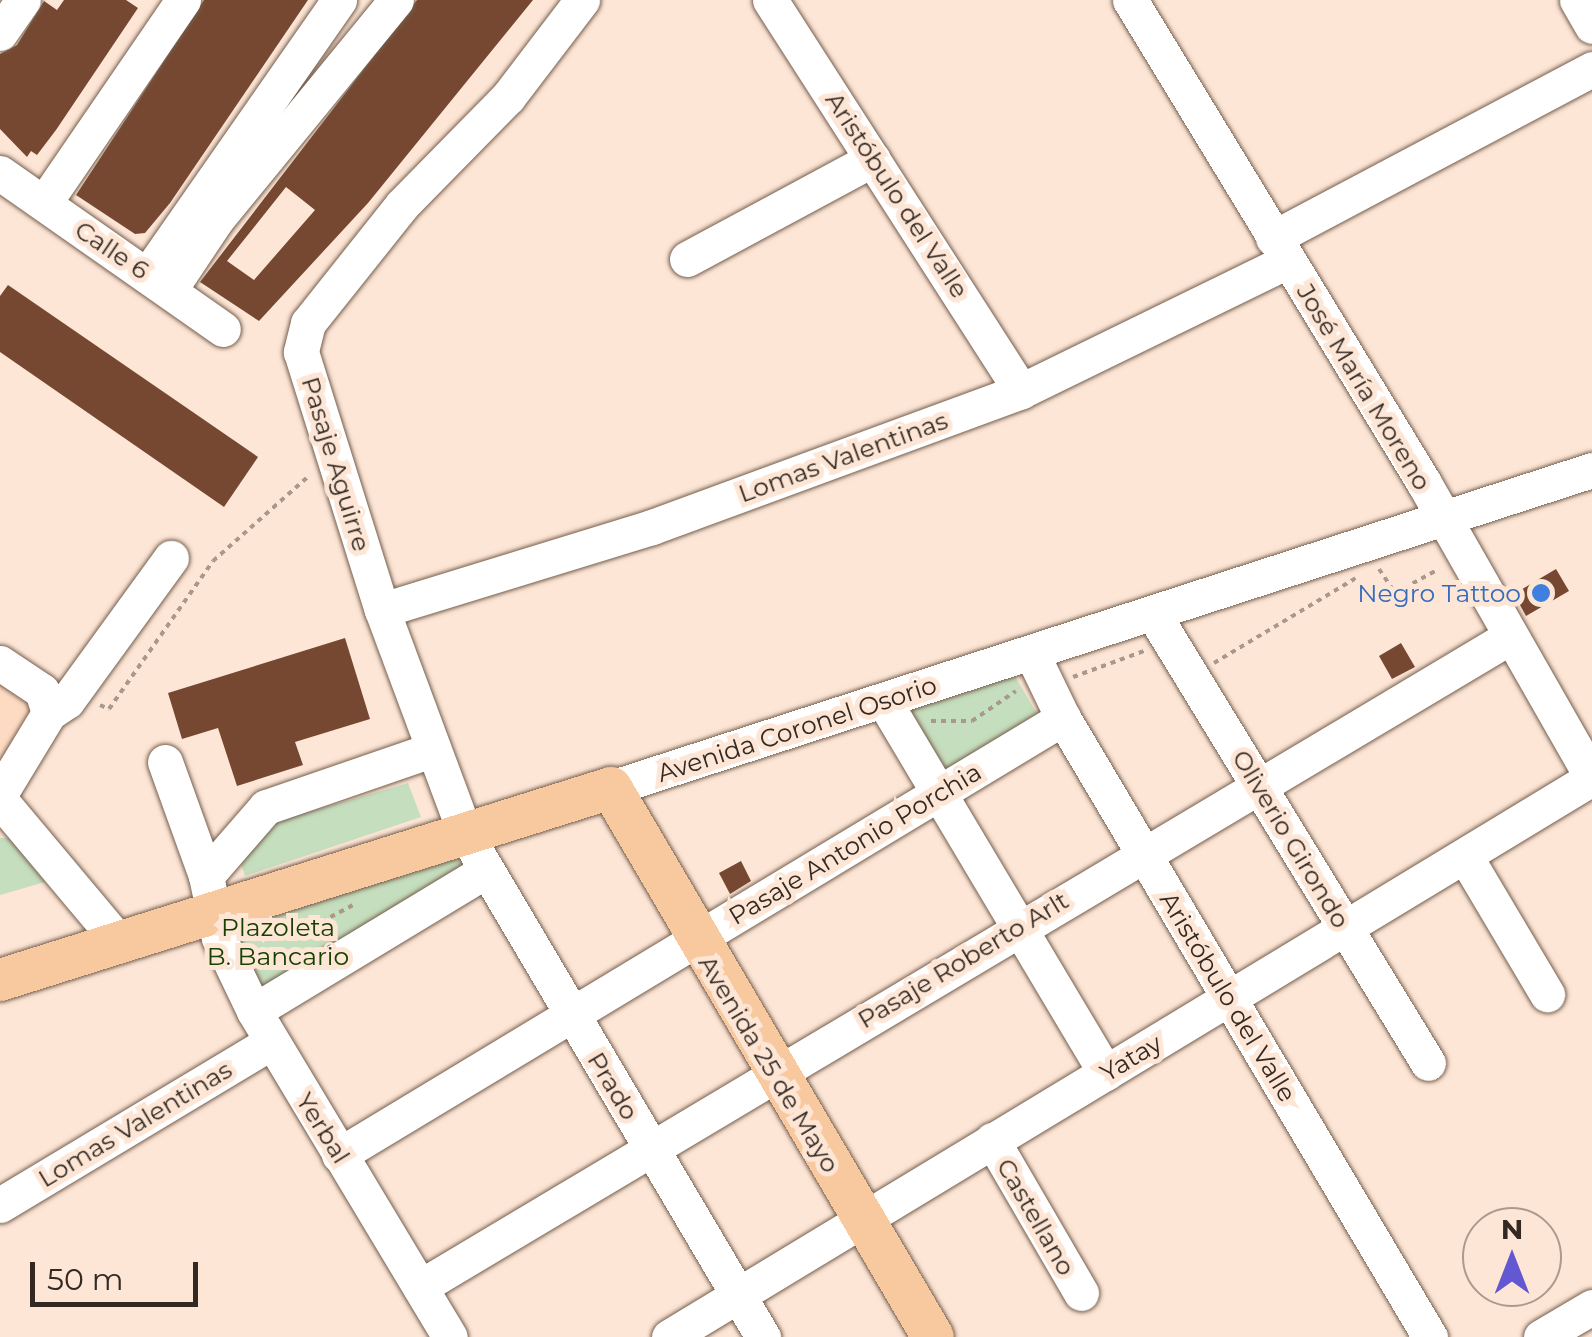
<!DOCTYPE html>
<html>
<head>
<meta charset="utf-8">
<style>
  body { margin:0 }
  #map { position:relative; width:1592px; height:1337px; overflow:hidden; background:#fde6d6; font-family:Montserrat,sans-serif }
  div>[style] { position:absolute }
  [style*='--x'] { left:calc(var(--x)*1px); top:calc(var(--y)*1px); width:calc(var(--w)*1px); rotate:calc(var(--a)*1deg) }
  .built>* { inset:0; background:#fddbc2 }
  .green>* { inset:0; background:#c5debd }
  .building>* { inset:0; background:#764831 }
  .path>* { height:4px; margin-top:-2px; transform-origin:0; background:repeating-linear-gradient(90deg,#a9988b 0 5px,transparent 0 10px) }
  .roads { filter:drop-shadow(0 0 2px #755d4c) drop-shadow(0 0 2px #755d4c) }
  .minor>* { height:35px; margin:-17.5px; padding:0 17.5px; transform-origin:17.5px; border-radius:17.5px; background:#fff }
  .major>* { height:42px; margin:-21px; padding:0 21px; transform-origin:21px; border-radius:21px; background:#f8c89e }
  .dots>* { width:28px; height:28px; translate:-50% -50%; box-sizing:border-box; border:5px solid #fde6d6; border-radius:50% }
  span { translate:-50% -50%; white-space:nowrap; text-align:center; line-height:1.15; -webkit-text-stroke:10px #fde6d6; paint-order:stroke }
  .street-label { font-size:25px; color:#332922 }
  .shop-label { font-size:25px; color:#366cbe }
  .right { translate:-100% -50%; text-align:right }
  .park-label { font-size:25px; color:#164101 }
  .north { position:absolute; left:1462px; top:1207px; width:100px; height:100px; box-sizing:border-box; background:#fde6d6; border:2px solid #ac9a8e; border-radius:50%; rotate:0deg; font-size:28px; font-weight:700; line-height:40px; text-align:center; color:#332922 }
  .north::after { content:''; display:block; margin:auto; width:35px; height:45px; background:#6358d1; clip-path:polygon(50% 0,100% 100%,50% 72%,0 100%) }
  .scale { position:absolute; left:30px; top:1262px; width:168px; height:45px; box-sizing:border-box; border:5px solid #332922; border-top:0; padding-left:12px; font-size:30px; line-height:35px; white-space:nowrap; color:#332922; -webkit-text-stroke:8px #fde6d6; paint-order:stroke }
</style>
</head>
<body>
<div id="map">
  <div class="built">
    <i style="clip-path:polygon(0 675px,23px 691px,32px 708px,0 763px)"></i>
  </div>
  <div class="green">
    <i style="clip-path:polygon(1013px 673px,1040px 719px,941px 776px,900px 707px)"></i>
    <i style="clip-path:polygon(408px 783px,421px 817px,245px 876px,239px 858px,275px 822px)"></i>
    <i style="clip-path:polygon(0 838px,10px 838px,59px 878px,0 895px)"></i>
    <i style="clip-path:polygon(450px 854px,468px 871px,261px 994px,229px 920px)"></i>
  </div>
  <div class="building">
    <i style="clip-path:polygon(64px 0,126px 0,138px 8px,56px 130px,37px 155px,31px 151px,27px 157px,0 129px,0 54px,17px 45px,44px 1px,57px 10px)"></i>
    <i style="clip-path:polygon(204px 0,308px 0,170px 203px,145px 233px,135px 234px,76px 195px)"></i>
    <i style="clip-path:polygon(evenodd,417px 0,533px 0,368px 203px,259px 321px,200px 282px,417px 0,286px 187px,315px 210px,254px 280px,227px 261px,286px 187px)"></i>
    <i style="clip-path:polygon(8px 285px,258px 457px,224px 507px,0 352px,0 296px)"></i>
    <i style="clip-path:polygon(1556px 569px,1569px 591px,1526px 616px,1514px 594px)"></i>
    <i style="clip-path:polygon(345px 638px,370px 719px,295px 742px,303px 765px,237px 786px,218px 728px,182px 739px,168px 693px)"></i>
    <i style="clip-path:polygon(1401px 643px,1415px 667px,1392px 679px,1379px 656px)"></i>
    <i style="clip-path:polygon(741px 861px,751px 881px,730px 894px,719px 873px)"></i>
  </div>
  <div class="path">
    <i style="--x:1379;--y:569;--w:29;--a:56"></i>
    <i style="--x:1395;--y:593;--w:50;--a:-28.6"></i>
    <i style="--x:1214;--y:663;--w:165;--a:-30.9"></i>
    <i style="--x:1073;--y:677;--w:76;--a:-20.1"></i>
    <i style="--x:100;--y:705;--w:10;--a:24"></i>
    <i style="--x:109;--y:709;--w:181;--a:-54.9"></i>
    <i style="--x:213;--y:561;--w:130;--a:-41.6"></i>
    <i style="--x:931;--y:721;--w:41;--a:0"></i>
    <i style="--x:972;--y:721;--w:53;--a:-34.3"></i>
    <i style="--x:262;--y:933;--w:42;--a:-2.7"></i>
    <i style="--x:304;--y:931;--w:58;--a:-27.9"></i>
  </div>
  <div class="roads">
    <div class="minor">
      <i style="--x:582;--y:0;--w:122;--a:127.3"></i>
      <i style="--x:508;--y:97;--w:151;--a:134.5"></i>
      <i style="--x:402;--y:205;--w:151;--a:128.5"></i>
      <i style="--x:308;--y:323;--w:30;--a:104"></i>
      <i style="--x:301;--y:352;--w:270;--a:72.6"></i>
      <i style="--x:382;--y:610;--w:238;--a:69.6"></i>
      <i style="--x:465;--y:833;--w:586;--a:59.41"></i>
      <i style="--x:770;--y:0;--w:465;--a:57.3"></i>
      <i style="--x:1130;--y:0;--w:565;--a:58.67"></i>
      <i style="--x:1424;--y:483;--w:339;--a:60.3"></i>
      <i style="--x:1577;--y:0;--w:30;--a:60"></i>
      <i style="--x:0;--y:33;--w:40;--a:-55.1"></i>
      <i style="--x:0;--y:173;--w:272;--a:35"></i>
      <i style="--x:44;--y:203;--w:246;--a:-55.6"></i>
      <i style="--x:1273;--y:238;--w:361;--a:-27.9"></i>
      <i style="--x:687;--y:259;--w:211;--a:-28.3"></i>
      <i style="--x:148;--y:274;--w:334;--a:-55.1"></i>
      <i style="--x:170;--y:289;--w:83;--a:-56.3"></i>
      <i style="--x:216;--y:220;--w:284;--a:-50.7"></i>
      <i style="--x:382;--y:610;--w:282;--a:-17.1"></i>
      <i style="--x:652;--y:527;--w:393;--a:-20.2"></i>
      <i style="--x:1021;--y:391;--w:296;--a:-26"></i>
      <i style="--x:1154;--y:615;--w:525;--a:58.55"></i>
      <i style="--x:1032;--y:654;--w:71;--a:64.2"></i>
      <i style="--x:1063;--y:718;--w:720;--a:59.34"></i>
      <i style="--x:0;--y:663;--w:50;--a:33.7"></i>
      <i style="--x:42;--y:691;--w:23;--a:72"></i>
      <i style="--x:49;--y:713;--w:95;--a:121.2"></i>
      <i style="--x:884;--y:701;--w:433;--a:59.2"></i>
      <i style="--x:49;--y:713;--w:22;--a:-34"></i>
      <i style="--x:67;--y:701;--w:177;--a:-54"></i>
      <i style="--x:165;--y:762;--w:121;--a:70.2"></i>
      <i style="--x:206;--y:876;--w:63;--a:78.2"></i>
      <i style="--x:219;--y:938;--w:81;--a:64.4"></i>
      <i style="--x:254;--y:1011;--w:380;--a:59"></i>
      <i style="--x:611;--y:788;--w:1031;--a:-17.96"></i>
      <i style="--x:0;--y:800;--w:185;--a:50"></i>
      <i style="--x:1465;--y:856;--w:161;--a:59.3"></i>
      <i style="--x:206;--y:876;--w:91;--a:-49"></i>
      <i style="--x:266;--y:807;--w:176;--a:-19"></i>
      <i style="--x:254;--y:1011;--w:270;--a:-31.2"></i>
      <i style="--x:992;--y:1140;--w:177;--a:59.8"></i>
      <i style="--x:339;--y:1155;--w:846;--a:-31.11"></i>
      <i style="--x:0;--y:1205;--w:315;--a:-31"></i>
      <i style="--x:420;--y:1287;--w:1267;--a:-30.82"></i>
      <i style="--x:669;--y:1337;--w:1079;--a:-31.2"></i>
      <i style="--x:1541;--y:1337;--w:59;--a:-30.5"></i>
    </div>
    <div class="major">
      <i style="--x:0;--y:980;--w:640;--a:-17.44"></i>
      <i style="--x:611;--y:788;--w:636;--a:59.61"></i>
    </div>
  </div>
  <div class="dots">
    <i style="left:1541px;top:593px;background:#3f7fe0"></i>
  </div>
  <div class="street-label">
    <span style="left:897px;top:195px;rotate:57deg">Aristóbulo del Valle</span>
    <span style="left:112px;top:250px;rotate:34deg">Calle 6</span>
    <span style="left:1364px;top:387px;rotate:59deg">José María Moreno</span>
    <span style="left:843px;top:457px;rotate:-20deg">Lomas Valentinas</span>
    <span style="left:336px;top:464px;rotate:73deg">Pasaje Aguirre</span>
    <span style="left:797px;top:729px;rotate:-18deg">Avenida Coronel Osorio</span>
    <span style="left:1291px;top:839px;rotate:59deg">Oliverio Girondo</span>
    <span style="left:855px;top:844px;rotate:-31deg">Pasaje Antonio Porchia</span>
    <span style="left:963px;top:960px;rotate:-31deg">Pasaje Roberto Arlt</span>
    <span style="left:1228px;top:997px;rotate:59deg">Aristóbulo del Valle</span>
    <span style="left:1131px;top:1058px;rotate:-31deg">Yatay</span>
    <span style="left:769px;top:1064px;rotate:59deg">Avenida 25 de Mayo</span>
    <span style="left:613px;top:1086px;rotate:59deg">Prado</span>
    <span style="left:135px;top:1124px;rotate:-31deg">Lomas Valentinas</span>
    <span style="left:323px;top:1128px;rotate:58deg">Yerbal</span>
    <span style="left:1036px;top:1217px;rotate:60deg">Castellano</span>
  </div>
  <div class="shop-label">
    <span class="right" style="left:1521px;top:593px">Negro Tattoo</span>
  </div>
  <div class="park-label">
    <span style="left:278px;top:942px">Plazoleta<br>B. Bancario</span>
  </div>
  <div class="north">N</div>
  <div class="scale">50 m</div>
</div>
</body>
</html>
